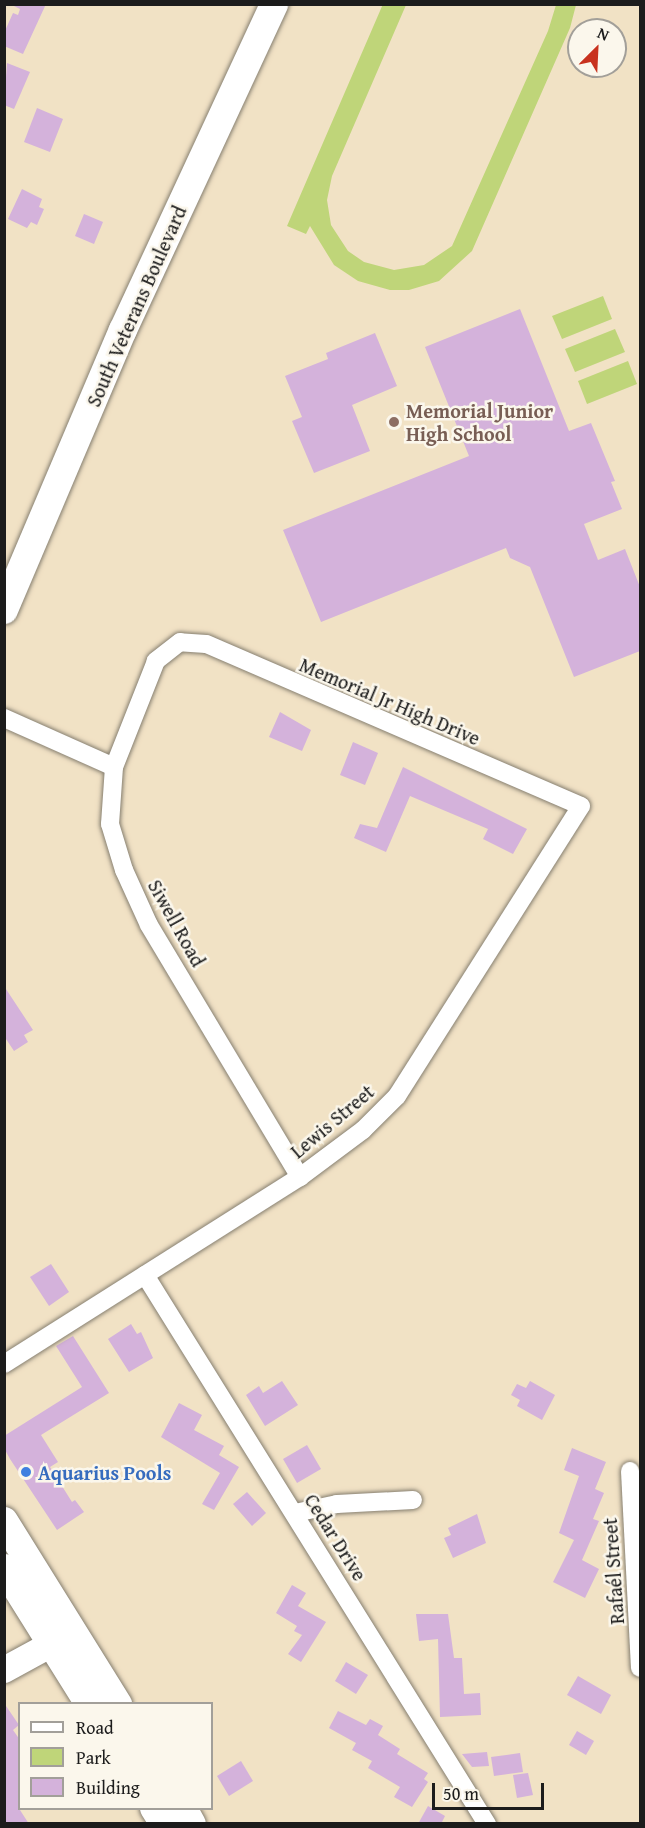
<!DOCTYPE html>
<html>
<head>
<meta charset="utf-8">
<style>
  body { margin:0 }
  #map { position:relative; width:645px; height:1828px; overflow:hidden; background:#f1e2c5; font-family:"Gentium Book Plus",serif }
  div>[style] { position:absolute }
  [style*='--x'] { left:calc(var(--x)*1px); top:calc(var(--y)*1px); width:calc(var(--w)*1px); rotate:calc(var(--a)*1deg) }
  .green>* { inset:0; background:#bfd579 }
  .building>* { inset:0; background:#d4b2db }
  .roads { filter:drop-shadow(0 0 2px #867f70) drop-shadow(0 0 2px #867f70) }
  .street>* { height:18px; margin:-9px; padding:0 9px; transform-origin:9px; border-radius:9px; background:#fff }
  .secondary>* { height:26px; margin:-13px; padding:0 13px; transform-origin:13px; border-radius:13px; background:#fff }
  .primary>* { height:28px; margin:-14px; padding:0 14px; transform-origin:14px; border-radius:14px; background:#fff }
  .dots>* { width:16px; height:16px; translate:-50% -50%; box-sizing:border-box; border:3px solid #fbf7ec; border-radius:50% }
  span { translate:-50% -50%; white-space:nowrap; text-align:center; line-height:1.15; -webkit-text-stroke:5px #fbf7ec; paint-order:stroke }
  .street-label { font-size:20px; color:#1c1c1c }
  .education-label { font-size:20px; color:#785e54; font-weight:700 }
  .left { translate:0 -50%; text-align:left }
  .shop-label { font-size:20px; color:#366cbe; font-weight:700 }
  .frame { position:absolute; inset:0; border:6px solid #1c1c1c; pointer-events:none }
  .legend { position:absolute; left:18px; top:1702px; width:195px; height:108px; box-sizing:border-box; background:#fbf7ec; border:2px solid #a29f99; margin:0; padding:8px 10px; list-style:none; font-size:18px; color:#1c1c1c }
  .legend li { display:flex; align-items:center; gap:12px; height:30px }
  .legend b { width:30px; border:2px solid #a29f99 }
  .north { position:absolute; left:567px; top:18px; width:60px; height:60px; box-sizing:border-box; background:#fbf7ec; border:2px solid #a29f99; border-radius:50%; rotate:24deg; font-size:16px; font-weight:700; line-height:24px; text-align:center; color:#1c1c1c }
  .north::after { content:''; display:block; margin:auto; width:21px; height:27px; background:#c8321e; clip-path:polygon(50% 0,100% 100%,50% 72%,0 100%) }
  .scale { position:absolute; left:432px; top:1783px; width:112px; height:27px; box-sizing:border-box; border:3px solid #1c1c1c; border-top:0; padding-left:8px; font-size:18px; line-height:21px; white-space:nowrap; color:#1c1c1c; -webkit-text-stroke:4px #fbf7ec; paint-order:stroke }
</style>
</head>
<body>
<div id="map">
  <div class="green">
    <i style="clip-path:polygon(383px 4px,406px 5px,332px 176px,327px 200px,331px 225px,348px 251px,364px 262px,394px 270px,424px 265px,452px 246px,548px 31px,556px 5px,576px 5px,570px 28px,472px 251px,439px 281px,409px 290px,390px 290px,358px 281px,334px 265px,310px 226px,306px 234px,287px 226px)"></i>
    <i style="clip-path:polygon(603px 296px,612px 319px,562px 339px,552px 316px)"></i>
    <i style="clip-path:polygon(615px 329px,625px 352px,575px 372px,565px 349px)"></i>
    <i style="clip-path:polygon(628px 361px,637px 384px,587px 404px,578px 381px)"></i>
  </div>
  <div class="building">
    <i style="clip-path:polygon(10px 4px,46px 4px,23px 54px,4px 46px,4px 33px,13px 13px,18px 15px,20px 9px)"></i>
    <i style="clip-path:polygon(7px 63px,30px 72px,14px 109px,4px 105px)"></i>
    <i style="clip-path:polygon(37px 108px,63px 119px,50px 152px,24px 142px)"></i>
    <i style="clip-path:polygon(22px 189px,42px 199px,39px 207px,44px 209px,37px 225px,31px 222px,27px 228px,8px 219px)"></i>
    <i style="clip-path:polygon(84px 214px,103px 222px,94px 244px,75px 236px)"></i>
    <i style="clip-path:polygon(520px 309px,569px 431px,591px 423px,615px 481px,611px 482px,622px 509px,584px 524px,598px 560px,625px 549px,640px 587px,640px 651px,574px 677px,530px 567px,510px 558px,506px 548px,321px 622px,283px 530px,469px 456px,425px 347px)"></i>
    <i style="clip-path:polygon(375px 333px,397px 386px,352px 405px,370px 451px,314px 473px,292px 421px,302px 417px,285px 376px,328px 359px,326px 353px)"></i>
    <i style="clip-path:polygon(280px 712px,311px 730px,302px 751px,269px 737px)"></i>
    <i style="clip-path:polygon(353px 742px,378px 753px,365px 785px,340px 775px)"></i>
    <i style="clip-path:polygon(403px 767px,527px 829px,513px 854px,483px 839px,488px 829px,410px 796px,386px 852px,354px 838px,360px 824px,377px 828px)"></i>
    <i style="clip-path:polygon(4px 986px,33px 1030px,24px 1035px,28px 1042px,14px 1051px,4px 1036px)"></i>
    <i style="clip-path:polygon(51px 1264px,69px 1292px,49px 1306px,30px 1277px)"></i>
    <i style="clip-path:polygon(131px 1324px,137px 1334px,141px 1332px,153px 1358px,129px 1372px,108px 1339px)"></i>
    <i style="clip-path:polygon(73px 1336px,109px 1393px,41px 1435px,58px 1462px,50px 1467px,72px 1502px,75px 1500px,84px 1512px,57px 1530px,10px 1459px,4px 1448px,4px 1436px,82px 1387px,56px 1346px)"></i>
    <i style="clip-path:polygon(282px 1381px,298px 1405px,265px 1426px,246px 1395px,259px 1386px,263px 1393px)"></i>
    <i style="clip-path:polygon(530px 1381px,555px 1395px,542px 1420px,517px 1406px,520px 1400px,511px 1395px,517px 1384px,526px 1388px)"></i>
    <i style="clip-path:polygon(179px 1403px,202px 1415px,194px 1430px,224px 1446px,219px 1455px,239px 1467px,214px 1510px,202px 1504px,220px 1473px,161px 1437px)"></i>
    <i style="clip-path:polygon(307px 1445px,321px 1469px,297px 1483px,283px 1459px)"></i>
    <i style="clip-path:polygon(572px 1448px,606px 1462px,595px 1489px,604px 1493px,593px 1519px,599px 1521px,582px 1560px,599px 1569px,585px 1598px,553px 1582px,574px 1540px,559px 1533px,579px 1476px,564px 1470px)"></i>
    <i style="clip-path:polygon(247px 1492px,266px 1513px,252px 1526px,233px 1504px)"></i>
    <i style="clip-path:polygon(477px 1514px,486px 1543px,453px 1558px,444px 1538px,451px 1535px,448px 1528px)"></i>
    <i style="clip-path:polygon(292px 1585px,306px 1593px,298px 1606px,326px 1622px,301px 1662px,288px 1654px,302px 1635px,294px 1631px,297px 1626px,276px 1613px)"></i>
    <i style="clip-path:polygon(416px 1614px,448px 1614px,454px 1658px,462px 1658px,464px 1694px,480px 1693px,481px 1715px,440px 1717px,438px 1639px,419px 1641px)"></i>
    <i style="clip-path:polygon(346px 1662px,368px 1675px,356px 1694px,335px 1681px)"></i>
    <i style="clip-path:polygon(578px 1676px,611px 1695px,601px 1714px,567px 1695px)"></i>
    <i style="clip-path:polygon(4px 1703px,19px 1725px,13px 1730px,20px 1740px,20px 1810px,29px 1824px,4px 1824px)"></i>
    <i style="clip-path:polygon(338px 1711px,366px 1725px,370px 1719px,383px 1726px,378px 1735px,400px 1749px,397px 1754px,428px 1773px,424px 1779px,428px 1782px,412px 1807px,394px 1797px,400px 1787px,368px 1768px,372px 1761px,352px 1750px,356px 1743px,329px 1728px)"></i>
    <i style="clip-path:polygon(577px 1731px,594px 1741px,586px 1755px,569px 1745px)"></i>
    <i style="clip-path:polygon(487px 1752px,489px 1766px,472px 1767px,462px 1754px)"></i>
    <i style="clip-path:polygon(520px 1753px,523px 1772px,494px 1776px,491px 1757px)"></i>
    <i style="clip-path:polygon(241px 1761px,253px 1781px,229px 1796px,217px 1776px)"></i>
    <i style="clip-path:polygon(528px 1773px,533px 1795px,517px 1798px,513px 1775px)"></i>
    <i style="clip-path:polygon(428px 1806px,445px 1816px,441px 1824px,418px 1824px)"></i>
  </div>
  <div class="roads">
    <div class="street">
      <i style="--x:4;--y:718;--w:120;--a:24"></i>
      <i style="--x:145;--y:1275;--w:647;--a:58.08"></i>
      <i style="--x:4;--y:1364;--w:350;--a:-32.3"></i>
      <i style="--x:300;--y:1177;--w:79;--a:-36.7"></i>
      <i style="--x:363;--y:1130;--w:48;--a:-45"></i>
      <i style="--x:397;--y:1096;--w:343;--a:-57.6"></i>
      <i style="--x:581;--y:806;--w:408;--a:-156.6"></i>
      <i style="--x:206;--y:644;--w:26;--a:-176"></i>
      <i style="--x:180;--y:642;--w:31;--a:142"></i>
      <i style="--x:156;--y:661;--w:114;--a:111.6"></i>
      <i style="--x:114;--y:767;--w:57;--a:94"></i>
      <i style="--x:110;--y:824;--w:48;--a:73.1"></i>
      <i style="--x:124;--y:870;--w:60;--a:65.6"></i>
      <i style="--x:149;--y:925;--w:294;--a:59.1"></i>
      <i style="--x:630;--y:1471;--w:197;--a:87.1"></i>
      <i style="--x:295;--y:1513;--w:43;--a:-12.1"></i>
      <i style="--x:337;--y:1504;--w:76;--a:-3"></i>
    </div>
    <div class="secondary">
      <i style="--x:4;--y:1670;--w:75;--a:-28.6"></i>
    </div>
    <div class="primary">
      <i style="--x:4;--y:610;--w:304;--a:-67"></i>
      <i style="--x:123;--y:330;--w:359;--a:-65.1"></i>
      <i style="--x:4;--y:1521;--w:216;--a:58.1"></i>
      <i style="--x:4;--y:1568;--w:160;--a:58"></i>
      <i style="--x:154;--y:1808;--w:19;--a:58"></i>
      <i style="--x:183;--y:1808;--w:18;--a:61"></i>
    </div>
  </div>
  <div class="dots">
    <i style="left:394px;top:422px;background:#8d6e63"></i>
    <i style="left:26px;top:1472px;background:#3f7fe0"></i>
  </div>
  <div class="street-label">
    <span style="left:136px;top:306px;rotate:-66deg">South Veterans Boulevard</span>
    <span style="left:390px;top:701px;rotate:23deg">Memorial Jr High Drive</span>
    <span style="left:177px;top:923px;rotate:61deg">Siwell Road</span>
    <span style="left:332px;top:1121px;rotate:-40deg">Lewis Street</span>
    <span style="left:336px;top:1537px;rotate:58deg">Cedar Drive</span>
    <span style="left:613px;top:1571px;rotate:-94deg">Rafaél Street</span>
  </div>
  <div class="education-label">
    <span class="left" style="left:406px;top:422px">Memorial Junior<br>High School</span>
  </div>
  <div class="shop-label">
    <span class="left" style="left:38px;top:1472px">Aquarius Pools</span>
  </div>
  <div class="frame"></div>
  <ul class="legend">
  <li><b style="height:8px;background:#fff"></b>Road</li>
  <li><b style="height:16px;background:#bfd579"></b>Park</li>
  <li><b style="height:16px;background:#d4b2db"></b>Building</li>
  </ul>
  <div class="north">N</div>
  <div class="scale">50 m</div>
</div>
</body>
</html>
